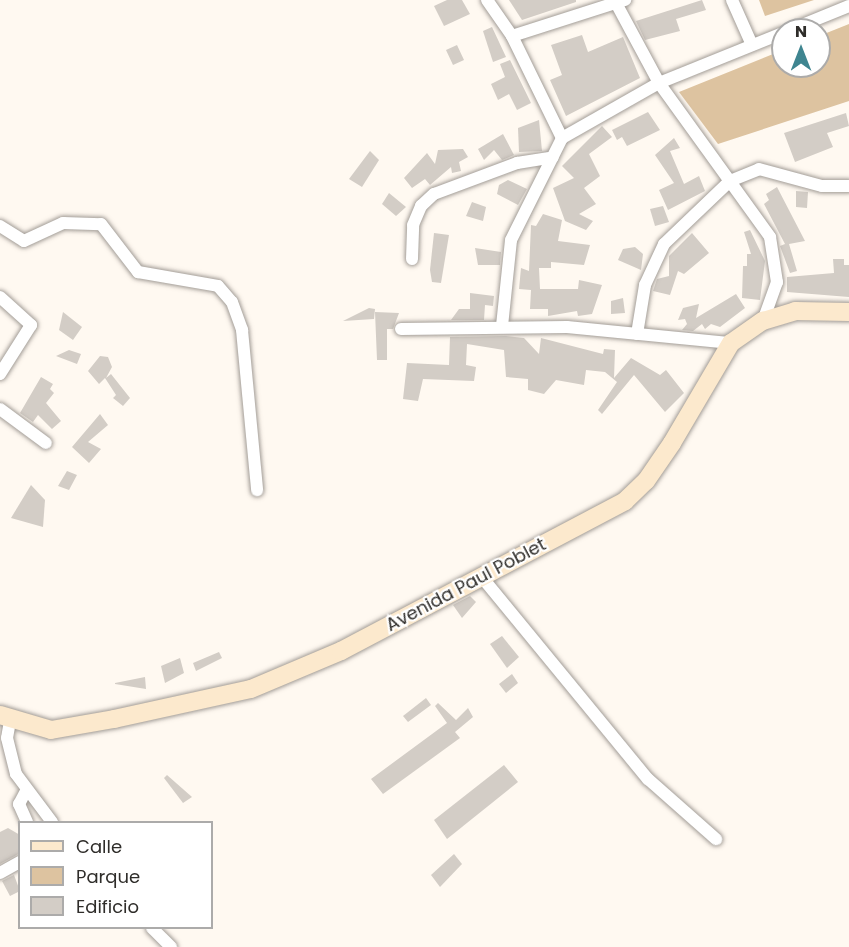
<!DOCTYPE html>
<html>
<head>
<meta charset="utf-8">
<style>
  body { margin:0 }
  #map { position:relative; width:849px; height:947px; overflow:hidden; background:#fff9f1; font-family:Poppins,sans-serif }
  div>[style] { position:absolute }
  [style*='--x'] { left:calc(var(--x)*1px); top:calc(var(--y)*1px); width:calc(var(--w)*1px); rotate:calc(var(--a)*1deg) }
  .green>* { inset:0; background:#ddc3a0 }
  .building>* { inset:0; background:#d3cdc6 }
  .roads { filter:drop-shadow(0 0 2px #a39d97) drop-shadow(0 0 2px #a39d97) }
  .street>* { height:12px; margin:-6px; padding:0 6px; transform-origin:6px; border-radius:6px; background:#fff }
  .secondary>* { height:18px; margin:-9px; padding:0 9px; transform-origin:9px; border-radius:9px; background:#fce9cd }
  span { translate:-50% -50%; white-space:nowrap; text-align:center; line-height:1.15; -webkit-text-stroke:4.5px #fff; paint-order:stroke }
  .street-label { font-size:18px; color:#2f2d2a }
  .legend { position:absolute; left:18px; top:821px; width:195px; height:108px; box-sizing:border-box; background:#fff; border:2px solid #acabaa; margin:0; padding:8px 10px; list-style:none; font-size:18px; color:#2f2d2a }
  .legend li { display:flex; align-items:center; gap:12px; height:30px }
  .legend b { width:30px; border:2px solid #acabaa }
  .north { position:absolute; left:771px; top:18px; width:60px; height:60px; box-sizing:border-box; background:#fff; border:2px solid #acabaa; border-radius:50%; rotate:0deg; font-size:16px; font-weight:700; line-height:24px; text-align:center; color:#2f2d2a }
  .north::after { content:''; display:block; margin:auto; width:21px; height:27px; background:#3f8590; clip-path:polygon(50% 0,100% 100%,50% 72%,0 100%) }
</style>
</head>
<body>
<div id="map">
  <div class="green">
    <i style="clip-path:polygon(759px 0,814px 0,765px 16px)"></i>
    <i style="clip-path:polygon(849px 24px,849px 101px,718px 144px,679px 92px,783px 50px,783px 66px,819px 66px,819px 36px)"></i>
  </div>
  <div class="building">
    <i style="clip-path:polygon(447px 0,462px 0,470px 14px,444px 26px,434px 6px)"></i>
    <i style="clip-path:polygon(509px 0,576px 0,576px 2px,522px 20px)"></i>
    <i style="clip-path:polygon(702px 0,706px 10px,676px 19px,680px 31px,645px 40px,636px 21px)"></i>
    <i style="clip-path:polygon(492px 27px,506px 57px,493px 62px,483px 31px)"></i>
    <i style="clip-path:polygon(582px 35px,588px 52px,623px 37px,640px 78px,566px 116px,550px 80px,562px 75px,551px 45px)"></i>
    <i style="clip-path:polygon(457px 45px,464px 60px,453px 65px,446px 50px)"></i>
    <i style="clip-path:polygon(510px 60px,531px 103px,517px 110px,509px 94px,498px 100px,491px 84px,505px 77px,500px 64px)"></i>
    <i style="clip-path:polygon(648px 112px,660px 130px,627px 146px,622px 137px,617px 140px,612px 130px)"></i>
    <i style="clip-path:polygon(846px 113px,849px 126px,827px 133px,833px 147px,795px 162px,784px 133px)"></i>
    <i style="clip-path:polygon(539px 120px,542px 151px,519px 152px,518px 128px)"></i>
    <i style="clip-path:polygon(602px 126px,612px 137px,589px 154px,600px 176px,584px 188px,596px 204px,579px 214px,593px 221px,586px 230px,565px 221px,553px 188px,574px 178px,562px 166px)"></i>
    <i style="clip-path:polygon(503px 134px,514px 155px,502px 160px,494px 150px,484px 160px,478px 149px)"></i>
    <i style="clip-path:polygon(674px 138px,680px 148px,670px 151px,684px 184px,699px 176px,705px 191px,668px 210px,659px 190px,674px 183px,655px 155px)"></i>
    <i style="clip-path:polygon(463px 149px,468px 157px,459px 162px,461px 171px,452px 173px,451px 167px,430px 185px,425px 179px,412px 188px,404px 178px,427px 153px,435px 164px,438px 150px)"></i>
    <i style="clip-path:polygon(370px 151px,379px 160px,362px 187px,349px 179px)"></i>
    <i style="clip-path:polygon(508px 180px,527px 189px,518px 205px,497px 194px,499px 185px)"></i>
    <i style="clip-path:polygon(777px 187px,805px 241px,789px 244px,797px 271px,790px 273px,780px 246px,785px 244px,764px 204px,769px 200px,766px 194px)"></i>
    <i style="clip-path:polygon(796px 191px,808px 192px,807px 208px,796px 207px)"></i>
    <i style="clip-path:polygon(389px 193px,406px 207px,396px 216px,382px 204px)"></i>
    <i style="clip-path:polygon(472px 202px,486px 207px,483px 221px,466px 216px)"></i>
    <i style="clip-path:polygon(663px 206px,669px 222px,655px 226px,650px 209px)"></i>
    <i style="clip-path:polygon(543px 214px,562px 220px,558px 241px,590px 245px,584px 265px,551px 262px,551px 268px,539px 268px,540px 289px,578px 289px,579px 280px,602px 285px,592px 314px,578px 316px,577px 311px,548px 316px,548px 309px,530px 309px,531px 290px,519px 289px,521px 268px,529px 271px,531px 225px,536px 226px)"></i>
    <i style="clip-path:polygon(750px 230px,765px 261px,760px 300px,742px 298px,743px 266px,747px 266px,747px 254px,751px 254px,744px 232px)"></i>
    <i style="clip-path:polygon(434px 233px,449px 235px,441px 283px,432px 282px,430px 270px)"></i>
    <i style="clip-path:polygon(692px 233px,709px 253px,684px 274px,678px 271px,670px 295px,653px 291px,657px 279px,669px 276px,669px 256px)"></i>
    <i style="clip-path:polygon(635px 247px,643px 254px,641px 270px,618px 260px,623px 249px)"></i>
    <i style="clip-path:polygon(475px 248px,501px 252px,500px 265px,478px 265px)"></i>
    <i style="clip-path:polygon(833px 259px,844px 259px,844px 265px,849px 265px,849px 297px,787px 292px,787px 277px,834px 273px)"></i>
    <i style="clip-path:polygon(470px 293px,494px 296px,493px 306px,485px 305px,484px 320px,451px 320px,459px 309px,470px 309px)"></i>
    <i style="clip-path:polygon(736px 294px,745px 308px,720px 327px,711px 324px,705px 329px,702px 324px,693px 331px,682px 330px,687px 324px,685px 319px,678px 320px,683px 308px,699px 304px,696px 318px)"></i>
    <i style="clip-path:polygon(623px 298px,625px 313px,611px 314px,611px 301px)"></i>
    <i style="clip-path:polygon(369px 308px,375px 309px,374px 319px,343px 321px)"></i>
    <i style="clip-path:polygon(63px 312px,82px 327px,73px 340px,59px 330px)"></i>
    <i style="clip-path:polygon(375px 312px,399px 313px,393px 329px,387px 329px,387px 360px,377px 360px)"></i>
    <i style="clip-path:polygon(506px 336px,524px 338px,539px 354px,541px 338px,603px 354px,604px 349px,615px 350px,614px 378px,631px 358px,660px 375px,666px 370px,684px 393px,665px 412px,634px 375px,602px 414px,598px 410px,617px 382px,605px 372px,586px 370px,584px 385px,556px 380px,544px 394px,528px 390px,528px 379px,506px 377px,504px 350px,467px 344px,466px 365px,476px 367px,474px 381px,423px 379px,418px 401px,403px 399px,407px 363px,449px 365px,450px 337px)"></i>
    <i style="clip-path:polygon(69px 350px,81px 354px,77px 364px,56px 356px)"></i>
    <i style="clip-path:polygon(100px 356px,108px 357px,112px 367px,106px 378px,111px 374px,130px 398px,123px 406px,113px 398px,116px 395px,105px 378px,99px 384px,88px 371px)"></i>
    <i style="clip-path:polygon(41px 377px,53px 384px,50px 389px,54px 393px,46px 403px,61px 421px,52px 429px,38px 415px,33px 422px,20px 413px)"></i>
    <i style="clip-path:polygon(100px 414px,108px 425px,88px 442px,101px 449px,89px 463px,72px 447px)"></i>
    <i style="clip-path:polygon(67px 471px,77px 475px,69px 490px,58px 486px)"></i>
    <i style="clip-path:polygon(31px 485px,45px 500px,43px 527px,11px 518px)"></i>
    <i style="clip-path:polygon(470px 596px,476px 602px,462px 618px,453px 605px)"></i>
    <i style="clip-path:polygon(502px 636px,519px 657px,507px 668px,490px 644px)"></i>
    <i style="clip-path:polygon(219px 652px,222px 658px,196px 671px,193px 663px)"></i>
    <i style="clip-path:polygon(180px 658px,184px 673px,165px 683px,161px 666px)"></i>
    <i style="clip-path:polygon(512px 674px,518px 683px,506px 693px,499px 684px)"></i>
    <i style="clip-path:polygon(145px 677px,146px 689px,115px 684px,115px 683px)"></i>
    <i style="clip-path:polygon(426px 698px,431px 705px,408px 722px,403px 716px)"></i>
    <i style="clip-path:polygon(438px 703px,456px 720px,468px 708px,473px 717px,455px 732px,460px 738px,383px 794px,371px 779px,447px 723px,435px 706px)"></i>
    <i style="clip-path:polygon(504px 765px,518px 782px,447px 839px,434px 820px)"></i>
    <i style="clip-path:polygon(167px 775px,192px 797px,183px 803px,164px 778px)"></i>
    <i style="clip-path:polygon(8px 828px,20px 835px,20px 853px,0 864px,0 832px)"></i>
    <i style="clip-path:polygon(454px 854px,462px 864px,440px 887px,431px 875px)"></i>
    <i style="clip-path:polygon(14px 875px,20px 891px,10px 896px,2px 881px)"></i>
  </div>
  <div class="roads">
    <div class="street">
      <i style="--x:487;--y:0;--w:44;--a:55.2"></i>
      <i style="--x:512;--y:36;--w:114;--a:63.9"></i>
      <i style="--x:732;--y:0;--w:49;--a:66"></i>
      <i style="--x:616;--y:3;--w:91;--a:61.7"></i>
      <i style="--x:659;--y:83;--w:190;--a:54.2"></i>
      <i style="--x:770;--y:237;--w:46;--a:81.2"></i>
      <i style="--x:777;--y:282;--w:41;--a:109.7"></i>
      <i style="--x:790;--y:30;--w:64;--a:-22.1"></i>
      <i style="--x:512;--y:36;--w:119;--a:-17.7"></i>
      <i style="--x:0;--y:226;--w:28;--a:32"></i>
      <i style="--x:24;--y:241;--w:43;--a:-24.8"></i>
      <i style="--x:63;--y:223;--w:38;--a:2"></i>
      <i style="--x:101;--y:224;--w:61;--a:52.4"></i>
      <i style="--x:138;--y:272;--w:81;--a:9.9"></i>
      <i style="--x:218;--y:286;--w:21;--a:49"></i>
      <i style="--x:232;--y:302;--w:30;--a:70"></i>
      <i style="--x:242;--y:330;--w:161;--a:84.6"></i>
      <i style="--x:412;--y:259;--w:34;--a:-88"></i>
      <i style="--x:413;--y:225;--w:21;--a:-67"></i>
      <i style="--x:421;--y:206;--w:18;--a:-43"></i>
      <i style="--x:434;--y:194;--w:89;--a:-20.5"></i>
      <i style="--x:517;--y:163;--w:36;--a:-9"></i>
      <i style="--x:0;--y:297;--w:42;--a:42.1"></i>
      <i style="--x:31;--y:325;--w:58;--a:122.3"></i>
      <i style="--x:502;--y:326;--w:86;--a:-84"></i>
      <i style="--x:511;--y:240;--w:114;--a:-63.4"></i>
      <i style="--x:562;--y:138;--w:112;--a:-29.6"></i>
      <i style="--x:659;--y:83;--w:134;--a:-22"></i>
      <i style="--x:401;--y:329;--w:166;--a:-0.7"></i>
      <i style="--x:567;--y:327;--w:165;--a:5.6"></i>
      <i style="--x:637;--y:334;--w:50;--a:-80.7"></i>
      <i style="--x:645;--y:285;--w:45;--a:-65.1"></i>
      <i style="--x:664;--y:244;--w:91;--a:-43.7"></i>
      <i style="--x:730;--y:181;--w:31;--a:-22"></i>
      <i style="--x:759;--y:169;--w:65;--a:15.1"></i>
      <i style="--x:822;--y:186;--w:27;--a:0"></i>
      <i style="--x:0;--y:409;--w:57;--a:36.5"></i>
      <i style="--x:481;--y:576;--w:263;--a:50.6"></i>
      <i style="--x:648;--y:779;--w:91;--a:41.4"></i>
      <i style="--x:10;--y:721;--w:17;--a:100"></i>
      <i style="--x:7;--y:738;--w:37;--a:76"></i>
      <i style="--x:16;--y:774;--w:60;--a:53.1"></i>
      <i style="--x:26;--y:791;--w:15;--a:118"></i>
      <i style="--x:19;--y:804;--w:20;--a:66"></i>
      <i style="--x:0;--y:873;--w:23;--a:-29"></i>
      <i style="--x:152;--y:928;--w:27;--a:45"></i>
    </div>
    <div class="secondary">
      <i style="--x:0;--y:715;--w:53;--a:16.4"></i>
      <i style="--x:51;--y:730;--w:64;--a:-9.9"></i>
      <i style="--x:114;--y:719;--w:140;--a:-12.4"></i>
      <i style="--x:251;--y:689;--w:98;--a:-22.9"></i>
      <i style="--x:341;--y:651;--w:321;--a:-27.8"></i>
      <i style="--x:625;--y:501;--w:29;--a:-44"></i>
      <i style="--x:646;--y:481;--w:46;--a:-55.6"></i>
      <i style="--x:672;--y:443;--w:116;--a:-59.5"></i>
      <i style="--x:731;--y:343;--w:39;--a:-35"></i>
      <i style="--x:763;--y:321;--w:34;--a:-17"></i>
      <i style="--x:795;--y:311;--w:54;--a:1.1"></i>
    </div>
  </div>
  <div class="street-label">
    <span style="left:466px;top:585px;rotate:-28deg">Avenida Paul Poblet</span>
  </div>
  <ul class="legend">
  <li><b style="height:8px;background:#fce9cd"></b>Calle</li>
  <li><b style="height:16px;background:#ddc3a0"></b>Parque</li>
  <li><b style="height:16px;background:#d3cdc6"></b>Edificio</li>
  </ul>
  <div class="north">N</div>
</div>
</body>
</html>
